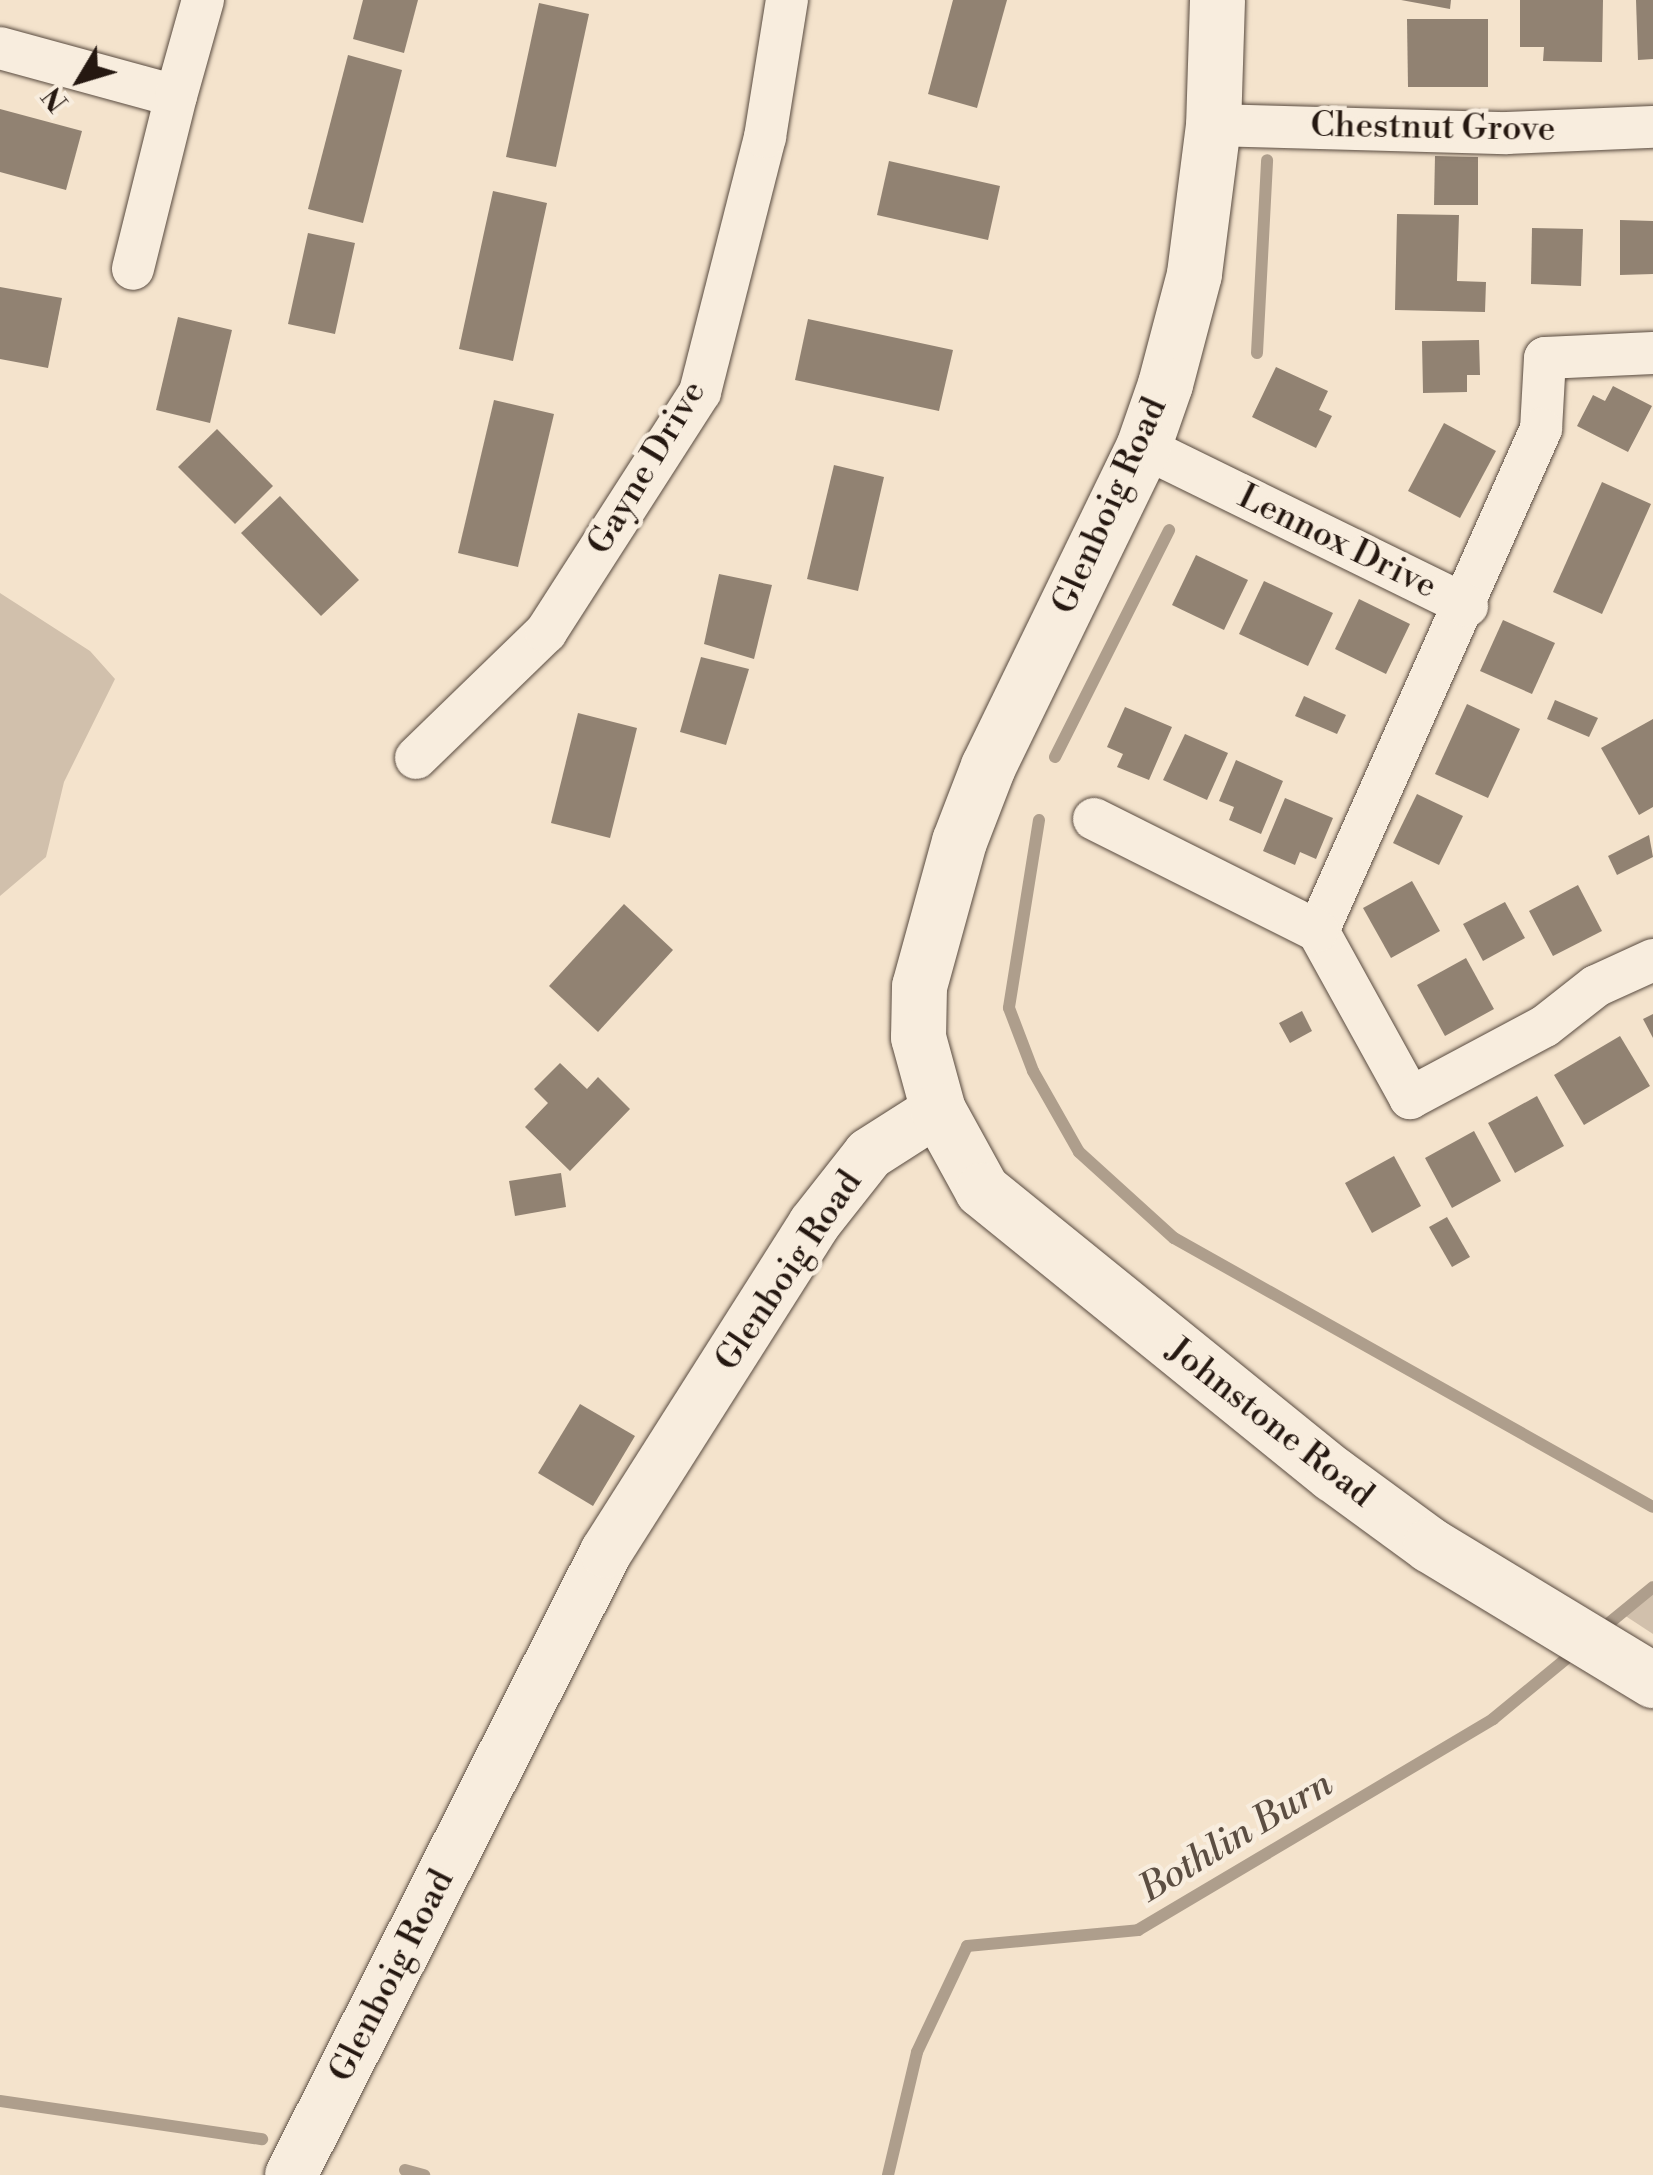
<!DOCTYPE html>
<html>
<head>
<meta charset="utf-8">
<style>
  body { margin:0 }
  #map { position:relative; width:1653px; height:2175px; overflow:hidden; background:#f4e3cc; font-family:"Libre Bodoni",serif }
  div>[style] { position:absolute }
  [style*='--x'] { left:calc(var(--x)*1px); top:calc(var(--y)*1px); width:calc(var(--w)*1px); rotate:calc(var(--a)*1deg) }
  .green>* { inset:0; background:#d1c0ac }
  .stream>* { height:12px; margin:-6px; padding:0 6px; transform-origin:6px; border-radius:6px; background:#ae9e8c }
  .building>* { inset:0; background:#918272 }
  .roads { filter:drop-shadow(0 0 2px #594b40) drop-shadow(0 0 2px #594b40) }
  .minor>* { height:42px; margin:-21px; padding:0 21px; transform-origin:21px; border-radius:21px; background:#f8edde }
  .tertiary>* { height:52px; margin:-26px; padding:0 26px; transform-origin:26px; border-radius:26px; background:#f8edde }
  .secondary>* { height:55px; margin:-27.5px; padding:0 27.5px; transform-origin:27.5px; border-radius:27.5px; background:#f8edde }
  span { translate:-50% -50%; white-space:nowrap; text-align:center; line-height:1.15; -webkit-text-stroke:9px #f8edde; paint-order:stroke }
  .street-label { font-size:35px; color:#251811 }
  .water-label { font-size:38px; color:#5c4e42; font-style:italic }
  .north { position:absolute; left:30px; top:30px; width:100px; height:100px; -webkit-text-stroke:8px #f8edde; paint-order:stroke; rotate:232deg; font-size:28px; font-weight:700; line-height:40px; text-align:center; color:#251811 }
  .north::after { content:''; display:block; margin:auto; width:35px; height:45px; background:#251811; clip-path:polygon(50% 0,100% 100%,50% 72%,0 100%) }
</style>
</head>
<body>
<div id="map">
  <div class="green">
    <i style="clip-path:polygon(0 593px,90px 651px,115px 679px,64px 782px,46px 857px,0 896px)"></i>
    <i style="clip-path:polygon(1653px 1582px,1653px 1634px,1621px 1613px)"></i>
  </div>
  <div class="stream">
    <i style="--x:1257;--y:353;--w:193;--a:-87"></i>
    <i style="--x:1055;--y:757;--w:254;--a:-63.3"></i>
    <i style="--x:1039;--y:820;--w:190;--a:99.1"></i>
    <i style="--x:1009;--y:1008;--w:67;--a:69.1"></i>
    <i style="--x:1033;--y:1071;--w:93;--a:60.4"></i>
    <i style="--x:1079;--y:1152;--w:128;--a:42.2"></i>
    <i style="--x:1174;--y:1238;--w:549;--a:29.32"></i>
    <i style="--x:1597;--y:1633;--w:72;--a:-39.4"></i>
    <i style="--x:0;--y:2101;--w:265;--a:8.3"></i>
    <i style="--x:405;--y:2170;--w:20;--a:15"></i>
    <i style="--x:888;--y:2175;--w:126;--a:-76.7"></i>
    <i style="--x:917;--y:2052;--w:117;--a:-64.7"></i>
    <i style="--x:967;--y:1946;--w:172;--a:-5.3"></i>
    <i style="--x:1138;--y:1930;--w:413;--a:-30.7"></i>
    <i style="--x:1493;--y:1719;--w:110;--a:-39.5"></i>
  </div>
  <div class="building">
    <i style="clip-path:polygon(363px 0,418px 0,404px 53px,353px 39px)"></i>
    <i style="clip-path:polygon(953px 0,1007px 0,977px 108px,928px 94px)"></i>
    <i style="clip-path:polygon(1401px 0,1451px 0,1450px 9px)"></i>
    <i style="clip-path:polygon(1520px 0,1603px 0,1602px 62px,1543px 61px,1544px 47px,1520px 47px)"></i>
    <i style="clip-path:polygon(1636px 0,1653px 0,1653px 59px,1638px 60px)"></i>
    <i style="clip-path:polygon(539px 3px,589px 14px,556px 167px,506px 157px)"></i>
    <i style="clip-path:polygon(1407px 19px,1488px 19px,1488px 87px,1408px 87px)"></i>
    <i style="clip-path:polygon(348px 55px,402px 70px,363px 223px,308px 209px)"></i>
    <i style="clip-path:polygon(0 109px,82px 131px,66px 190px,0 172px)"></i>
    <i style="clip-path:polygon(1435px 156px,1478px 157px,1478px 205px,1434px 205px)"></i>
    <i style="clip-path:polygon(889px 161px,1000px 186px,988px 240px,877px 215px)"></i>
    <i style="clip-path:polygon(493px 191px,547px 203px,513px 361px,459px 349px)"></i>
    <i style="clip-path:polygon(1397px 214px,1459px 215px,1457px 281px,1486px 282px,1485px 312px,1395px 310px)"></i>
    <i style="clip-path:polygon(1620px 220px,1653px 221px,1653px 274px,1620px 275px)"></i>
    <i style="clip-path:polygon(1532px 228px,1583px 229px,1581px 286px,1531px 284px)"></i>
    <i style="clip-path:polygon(308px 233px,355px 243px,335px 334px,288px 324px)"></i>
    <i style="clip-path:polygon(0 287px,62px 298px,48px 368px,0 359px)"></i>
    <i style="clip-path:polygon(178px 317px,232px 330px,210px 423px,156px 410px)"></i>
    <i style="clip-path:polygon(808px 319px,953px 350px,939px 411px,795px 380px)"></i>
    <i style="clip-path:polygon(1479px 340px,1480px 375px,1467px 375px,1467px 392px,1423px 393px,1422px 341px)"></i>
    <i style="clip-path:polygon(1276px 367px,1328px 391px,1319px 410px,1332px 416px,1316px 448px,1252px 417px)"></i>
    <i style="clip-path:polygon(1613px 386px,1652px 406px,1628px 452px,1577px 426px,1593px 395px,1605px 401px)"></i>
    <i style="clip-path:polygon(494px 400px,554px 414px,518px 567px,458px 553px)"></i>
    <i style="clip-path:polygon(1444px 423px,1496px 451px,1460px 518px,1408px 491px)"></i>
    <i style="clip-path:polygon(217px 429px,273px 486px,235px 524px,178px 467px)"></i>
    <i style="clip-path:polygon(834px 465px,884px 477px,858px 591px,807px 579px)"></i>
    <i style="clip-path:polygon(1602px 482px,1651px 504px,1602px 614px,1553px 592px)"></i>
    <i style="clip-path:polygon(280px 496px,359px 580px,321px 616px,241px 533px)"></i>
    <i style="clip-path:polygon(1196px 555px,1248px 580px,1224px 630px,1172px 605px)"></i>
    <i style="clip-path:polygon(719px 574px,772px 585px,754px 659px,704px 644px)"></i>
    <i style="clip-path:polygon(1264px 581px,1333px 613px,1308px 666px,1239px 634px)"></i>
    <i style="clip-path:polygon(1359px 599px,1410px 624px,1386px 674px,1335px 649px)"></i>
    <i style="clip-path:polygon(1503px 620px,1555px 643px,1532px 694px,1480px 671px)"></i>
    <i style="clip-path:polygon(701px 657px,749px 669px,726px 745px,680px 732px)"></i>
    <i style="clip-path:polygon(1304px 696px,1346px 715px,1337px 734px,1295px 716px)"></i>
    <i style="clip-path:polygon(1555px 700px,1598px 718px,1589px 737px,1547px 719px)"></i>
    <i style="clip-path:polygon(1467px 704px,1520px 729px,1488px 798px,1435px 774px)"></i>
    <i style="clip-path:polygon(1125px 707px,1172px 727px,1149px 780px,1117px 767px,1123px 754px,1107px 747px)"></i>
    <i style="clip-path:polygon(578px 713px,637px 728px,610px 838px,551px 823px)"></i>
    <i style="clip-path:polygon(1653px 719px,1653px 807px,1639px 815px,1601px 748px)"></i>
    <i style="clip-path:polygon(1185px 734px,1228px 753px,1207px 800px,1163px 780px)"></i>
    <i style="clip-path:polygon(1236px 760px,1283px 781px,1261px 834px,1229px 820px,1234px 807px,1219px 801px)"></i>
    <i style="clip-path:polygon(1417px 794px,1463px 816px,1439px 865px,1393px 843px)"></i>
    <i style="clip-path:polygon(1285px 798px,1333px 818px,1316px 859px,1300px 852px,1295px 865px,1263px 851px)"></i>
    <i style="clip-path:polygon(1649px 835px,1653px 857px,1617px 875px,1608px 856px)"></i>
    <i style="clip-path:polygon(1412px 881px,1440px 931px,1391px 958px,1363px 908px)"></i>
    <i style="clip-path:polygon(1578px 885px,1602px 931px,1553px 956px,1529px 911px)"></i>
    <i style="clip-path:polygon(1505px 902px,1525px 938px,1483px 961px,1463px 924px)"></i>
    <i style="clip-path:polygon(624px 904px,673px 950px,598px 1032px,549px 986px)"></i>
    <i style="clip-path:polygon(1466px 958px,1494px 1009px,1445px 1036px,1417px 985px)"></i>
    <i style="clip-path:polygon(1302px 1011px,1312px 1031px,1290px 1043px,1279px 1023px)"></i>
    <i style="clip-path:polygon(1653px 1014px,1653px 1038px,1643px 1019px)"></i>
    <i style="clip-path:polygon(1620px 1036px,1650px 1086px,1584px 1125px,1554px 1075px)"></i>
    <i style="clip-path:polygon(560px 1063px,587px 1089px,598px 1077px,630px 1109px,570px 1171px,525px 1127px,548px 1103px,534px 1089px)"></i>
    <i style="clip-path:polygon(1537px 1096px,1564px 1146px,1515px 1173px,1488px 1123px)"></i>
    <i style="clip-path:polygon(1474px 1131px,1501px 1181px,1452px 1208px,1425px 1158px)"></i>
    <i style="clip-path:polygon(1394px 1156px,1421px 1206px,1372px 1233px,1345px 1183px)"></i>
    <i style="clip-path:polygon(561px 1173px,566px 1207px,515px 1216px,509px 1181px)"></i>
    <i style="clip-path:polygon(1447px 1217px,1470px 1257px,1452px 1267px,1429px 1227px)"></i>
    <i style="clip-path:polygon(580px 1404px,635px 1436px,593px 1506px,538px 1473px)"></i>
  </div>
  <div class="roads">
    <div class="minor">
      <i style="--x:0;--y:48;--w:182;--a:15.3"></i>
      <i style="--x:176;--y:96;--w:178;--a:104"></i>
      <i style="--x:176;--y:96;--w:100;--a:-74.3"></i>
      <i style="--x:1213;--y:125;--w:294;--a:1.6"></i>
      <i style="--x:1507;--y:133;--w:146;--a:-2.4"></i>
      <i style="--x:1653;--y:353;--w:108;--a:177.3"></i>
      <i style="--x:1545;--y:358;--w:71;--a:93.2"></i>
      <i style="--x:1541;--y:429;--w:549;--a:113.95"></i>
      <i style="--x:1318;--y:931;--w:191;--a:61.1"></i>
      <i style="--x:1410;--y:1098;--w:153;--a:-28.1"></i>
      <i style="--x:1545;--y:1026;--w:65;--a:-38.1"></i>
      <i style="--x:1596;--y:986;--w:63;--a:-24.5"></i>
      <i style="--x:1143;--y:447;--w:361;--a:26.1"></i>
      <i style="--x:416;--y:758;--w:181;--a:-44.1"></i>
      <i style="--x:546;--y:632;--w:285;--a:-57.3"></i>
      <i style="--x:700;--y:392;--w:263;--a:-75.7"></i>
      <i style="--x:765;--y:137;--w:139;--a:-80.9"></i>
      <i style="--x:1094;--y:819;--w:250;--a:26.6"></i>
    </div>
    <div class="tertiary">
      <i style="--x:291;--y:2175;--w:698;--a:-63.18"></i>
      <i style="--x:606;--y:1552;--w:388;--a:-57.6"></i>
      <i style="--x:814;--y:1224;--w:89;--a:-51.8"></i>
      <i style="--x:869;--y:1154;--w:82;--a:-32.5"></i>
    </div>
    <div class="secondary">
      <i style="--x:1217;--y:0;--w:125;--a:91.8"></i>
      <i style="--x:1213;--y:125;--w:150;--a:97.3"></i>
      <i style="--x:1194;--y:274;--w:114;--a:104.8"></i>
      <i style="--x:1165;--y:384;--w:67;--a:109.2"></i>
      <i style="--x:1143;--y:447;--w:355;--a:115.9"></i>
      <i style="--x:988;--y:766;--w:80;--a:111.1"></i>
      <i style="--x:959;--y:841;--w:150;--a:105.4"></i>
      <i style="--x:919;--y:986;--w:51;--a:91.1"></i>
      <i style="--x:918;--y:1037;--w:76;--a:74.7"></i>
      <i style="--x:938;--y:1110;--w:91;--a:61.2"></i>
      <i style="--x:982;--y:1190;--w:452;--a:39"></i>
      <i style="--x:1333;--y:1474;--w:120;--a:36.2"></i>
      <i style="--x:1430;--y:1545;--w:261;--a:31.2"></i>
    </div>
  </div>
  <div class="street-label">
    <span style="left:1433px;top:128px;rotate:1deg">Chestnut Grove</span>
    <span style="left:647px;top:468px;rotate:-59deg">Gayne Drive</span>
    <span style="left:1110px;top:506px;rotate:-66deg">Glenboig Road</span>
    <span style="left:1337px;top:542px;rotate:26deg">Lennox Drive</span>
    <span style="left:789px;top:1271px;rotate:-56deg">Glenboig Road</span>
    <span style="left:1270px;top:1423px;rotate:38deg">Johnstone Road</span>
    <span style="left:392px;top:1976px;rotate:-63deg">Glenboig Road</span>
  </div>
  <div class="water-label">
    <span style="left:1236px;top:1837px;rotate:-31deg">Bothlin Burn</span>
  </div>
  <div class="north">N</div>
</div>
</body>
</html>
